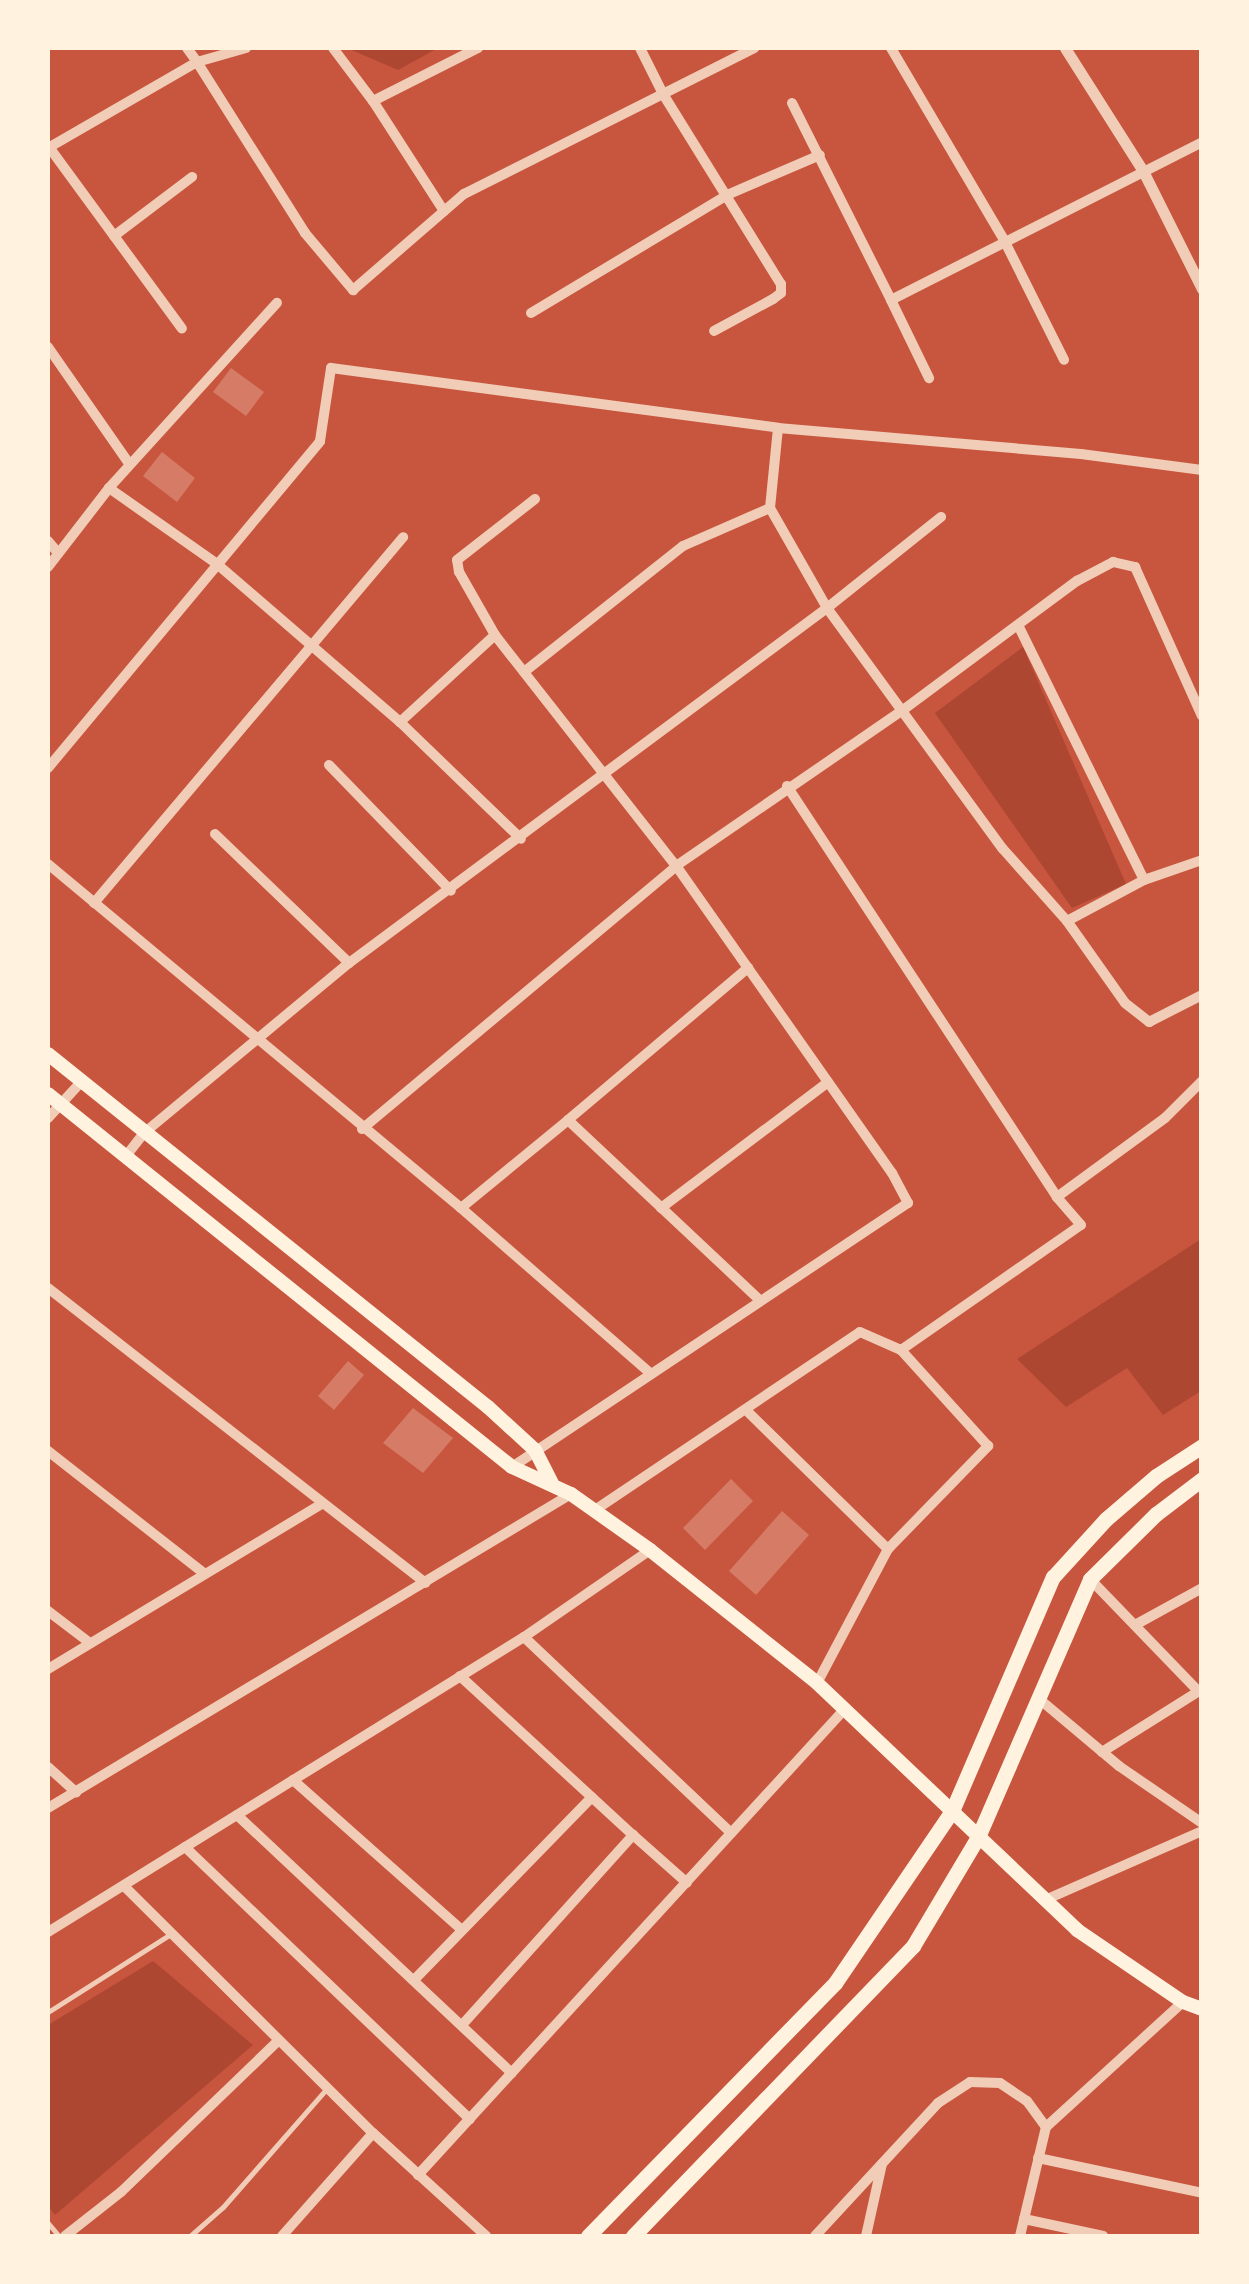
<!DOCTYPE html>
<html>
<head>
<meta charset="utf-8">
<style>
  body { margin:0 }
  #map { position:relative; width:1249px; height:2284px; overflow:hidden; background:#c8553d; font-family:"Roboto Condensed",sans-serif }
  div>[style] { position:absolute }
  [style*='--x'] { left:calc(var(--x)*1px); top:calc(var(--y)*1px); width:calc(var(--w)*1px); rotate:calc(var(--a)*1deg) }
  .green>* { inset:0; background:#ae4732 }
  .building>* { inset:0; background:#d67c66 }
  .service>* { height:5px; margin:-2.5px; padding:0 2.5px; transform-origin:2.5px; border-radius:2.5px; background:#f1ccb7 }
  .minor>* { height:10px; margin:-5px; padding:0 5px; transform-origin:5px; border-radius:5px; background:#f1ccb7 }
  .tertiary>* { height:11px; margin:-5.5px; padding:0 5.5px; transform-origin:5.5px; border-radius:5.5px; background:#f1ccb7 }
  .secondary>* { height:14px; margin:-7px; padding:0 7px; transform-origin:7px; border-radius:7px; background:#fff3e0 }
  .trunk>* { height:15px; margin:-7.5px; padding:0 7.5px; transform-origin:7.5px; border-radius:7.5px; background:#fff3e0 }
  span { translate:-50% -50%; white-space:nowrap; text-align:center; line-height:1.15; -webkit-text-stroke:10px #fff3e0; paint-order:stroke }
  .frame { position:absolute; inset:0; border:50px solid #fff3e0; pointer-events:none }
</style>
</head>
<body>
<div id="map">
  <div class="green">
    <i style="clip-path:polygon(347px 48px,438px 48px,398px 70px)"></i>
    <i style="clip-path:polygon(1023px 647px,1126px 884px,1072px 908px,935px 713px)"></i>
    <i style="clip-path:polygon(1201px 1239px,1201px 1391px,1163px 1415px,1127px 1368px,1066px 1407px,1017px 1359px)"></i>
    <i style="clip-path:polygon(153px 1961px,253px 2045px,55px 2215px,48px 2206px,48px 2025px)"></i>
  </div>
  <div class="building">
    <i style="clip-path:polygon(231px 368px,264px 392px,246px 416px,213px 392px)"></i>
    <i style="clip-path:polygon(162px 452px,195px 478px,177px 502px,143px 476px)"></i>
    <i style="clip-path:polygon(348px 1361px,364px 1375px,334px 1410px,318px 1396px)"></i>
    <i style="clip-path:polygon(413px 1408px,453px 1438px,423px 1473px,383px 1443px)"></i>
    <i style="clip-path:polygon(731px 1479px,753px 1501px,705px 1550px,683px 1528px)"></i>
    <i style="clip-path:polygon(782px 1511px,809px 1535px,756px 1595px,729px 1571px)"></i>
  </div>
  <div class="service">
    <i style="--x:48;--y:2012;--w:147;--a:-32.5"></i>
    <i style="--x:48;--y:2223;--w:17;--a:50"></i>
    <i style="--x:190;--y:2236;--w:44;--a:-41.3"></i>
    <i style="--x:223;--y:2207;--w:158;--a:-48.8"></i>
  </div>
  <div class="minor">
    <i style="--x:187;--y:48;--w:17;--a:54"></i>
    <i style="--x:197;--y:62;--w:51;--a:-15.9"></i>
    <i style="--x:333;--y:48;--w:66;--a:53"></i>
    <i style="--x:373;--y:101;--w:118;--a:-26.8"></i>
    <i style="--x:640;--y:48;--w:51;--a:63.4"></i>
    <i style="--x:663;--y:94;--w:224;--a:58.2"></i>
    <i style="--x:781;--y:284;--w:9;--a:90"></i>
    <i style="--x:781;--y:293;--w:10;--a:143"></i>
    <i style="--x:773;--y:299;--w:67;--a:151.5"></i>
    <i style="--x:891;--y:48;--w:223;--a:59.5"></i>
    <i style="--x:1004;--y:240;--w:134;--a:63.4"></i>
    <i style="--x:373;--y:101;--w:131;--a:57.2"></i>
    <i style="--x:792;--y:103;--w:220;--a:63.3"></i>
    <i style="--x:891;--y:300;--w:349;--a:-26.9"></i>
    <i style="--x:49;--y:147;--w:225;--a:53.8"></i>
    <i style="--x:48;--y:148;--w:172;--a:-30"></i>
    <i style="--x:197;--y:62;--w:202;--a:57.7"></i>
    <i style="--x:305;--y:233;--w:75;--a:49.9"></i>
    <i style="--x:353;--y:290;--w:147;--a:-40.9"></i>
    <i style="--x:464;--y:194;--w:325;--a:-26.7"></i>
    <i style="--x:114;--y:236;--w:98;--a:-37.1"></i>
    <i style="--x:891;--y:300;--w:87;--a:64"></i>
    <i style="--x:531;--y:313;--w:229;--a:-31"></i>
    <i style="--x:727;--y:195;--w:101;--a:-23.3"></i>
    <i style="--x:48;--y:347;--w:140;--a:55.2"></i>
    <i style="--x:778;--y:428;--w:80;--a:95.7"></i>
    <i style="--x:770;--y:508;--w:115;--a:60.3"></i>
    <i style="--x:827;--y:608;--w:146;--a:-38.6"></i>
    <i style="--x:109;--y:488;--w:250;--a:-47.8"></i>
    <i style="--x:48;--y:541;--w:16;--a:50"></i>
    <i style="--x:48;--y:567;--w:100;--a:-52.3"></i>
    <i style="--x:109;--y:488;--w:132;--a:35.1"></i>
    <i style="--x:217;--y:564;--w:242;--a:40.8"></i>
    <i style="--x:1019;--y:627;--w:282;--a:63.7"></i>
    <i style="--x:495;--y:635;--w:129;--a:137.5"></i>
    <i style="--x:400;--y:722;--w:168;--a:44"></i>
    <i style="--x:524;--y:672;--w:203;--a:-38.4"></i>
    <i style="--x:683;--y:546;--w:95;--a:-23.6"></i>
    <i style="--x:329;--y:765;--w:175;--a:45.9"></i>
    <i style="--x:48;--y:768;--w:425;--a:-50.2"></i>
    <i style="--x:320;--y:441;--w:74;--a:-81.4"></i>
    <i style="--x:331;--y:368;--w:451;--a:7.6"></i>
    <i style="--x:778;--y:428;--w:304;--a:4.9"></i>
    <i style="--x:1081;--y:454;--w:122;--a:7.5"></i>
    <i style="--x:787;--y:786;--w:492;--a:56.7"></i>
    <i style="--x:215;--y:834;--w:186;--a:43.9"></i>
    <i style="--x:48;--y:864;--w:537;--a:39.79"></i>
    <i style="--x:461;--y:1208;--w:139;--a:-39.4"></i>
    <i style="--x:568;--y:1120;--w:263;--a:43.2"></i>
    <i style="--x:94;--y:903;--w:479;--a:-49.8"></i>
    <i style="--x:1067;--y:921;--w:100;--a:54.7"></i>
    <i style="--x:1125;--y:1003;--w:31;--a:38"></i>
    <i style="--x:1149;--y:1022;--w:59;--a:-27"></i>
    <i style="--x:48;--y:1118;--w:50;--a:-47.4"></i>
    <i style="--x:568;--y:1120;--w:236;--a:-40.2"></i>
    <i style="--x:362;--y:1129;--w:410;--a:-39.9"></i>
    <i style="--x:676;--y:866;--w:275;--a:-34.5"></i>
    <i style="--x:903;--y:710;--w:217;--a:-36.6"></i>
    <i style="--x:1077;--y:581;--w:41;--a:-27.8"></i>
    <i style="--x:1113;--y:562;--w:23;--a:13"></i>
    <i style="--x:1135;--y:567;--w:163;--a:65.8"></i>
    <i style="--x:126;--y:1156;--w:29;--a:-52"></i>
    <i style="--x:144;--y:1133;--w:266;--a:-39.7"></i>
    <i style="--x:349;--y:963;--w:595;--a:-36.6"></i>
    <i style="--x:827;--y:608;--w:298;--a:53.9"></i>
    <i style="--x:1003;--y:849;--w:96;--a:48.4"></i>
    <i style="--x:1067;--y:921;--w:87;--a:-28"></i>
    <i style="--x:1144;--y:880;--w:61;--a:-19"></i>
    <i style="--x:461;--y:1208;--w:252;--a:41.1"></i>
    <i style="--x:661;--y:1208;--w:209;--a:-37"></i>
    <i style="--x:48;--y:1288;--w:479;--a:38"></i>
    <i style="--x:747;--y:1411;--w:197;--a:44.4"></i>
    <i style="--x:888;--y:1549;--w:152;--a:117.9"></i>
    <i style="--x:48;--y:1451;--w:199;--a:38.1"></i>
    <i style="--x:512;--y:1467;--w:476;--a:-33.7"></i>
    <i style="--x:908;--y:1203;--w:34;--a:-118"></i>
    <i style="--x:892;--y:1173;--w:375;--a:-125.1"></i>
    <i style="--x:676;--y:866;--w:293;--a:-128.1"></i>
    <i style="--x:495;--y:635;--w:73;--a:-119.7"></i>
    <i style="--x:459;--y:572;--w:12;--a:-99"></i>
    <i style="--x:457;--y:560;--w:99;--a:-38"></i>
    <i style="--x:595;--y:1510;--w:319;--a:-33.9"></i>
    <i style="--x:860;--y:1332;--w:45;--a:23.7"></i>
    <i style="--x:901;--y:1350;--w:219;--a:-34.8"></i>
    <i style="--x:1081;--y:1225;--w:37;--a:-131"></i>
    <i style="--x:1057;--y:1197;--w:134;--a:-36.2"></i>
    <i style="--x:1165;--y:1118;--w:52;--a:-45"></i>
    <i style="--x:888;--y:1549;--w:144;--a:-45.8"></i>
    <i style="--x:988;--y:1446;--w:130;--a:-132.2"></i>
    <i style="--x:1090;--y:1579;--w:156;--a:46"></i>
    <i style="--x:48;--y:1611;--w:53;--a:37.3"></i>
    <i style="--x:1135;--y:1625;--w:77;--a:-28.9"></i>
    <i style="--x:524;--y:1637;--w:285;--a:43.4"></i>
    <i style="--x:48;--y:1669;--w:319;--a:-31.1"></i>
    <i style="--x:460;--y:1676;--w:235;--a:42.6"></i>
    <i style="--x:1038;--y:1698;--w:106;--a:40"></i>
    <i style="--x:1119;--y:1766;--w:101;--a:34.5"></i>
    <i style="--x:1102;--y:1752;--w:117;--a:-32.1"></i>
    <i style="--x:48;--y:1767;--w:38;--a:42"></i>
    <i style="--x:293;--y:1780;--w:225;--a:41.6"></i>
    <i style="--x:48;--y:1808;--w:610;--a:-30.98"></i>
    <i style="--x:237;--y:1815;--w:377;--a:43.2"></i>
    <i style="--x:185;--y:1847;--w:394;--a:43.7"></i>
    <i style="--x:124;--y:1886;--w:351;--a:44.8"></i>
    <i style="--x:373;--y:2133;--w:153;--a:42.3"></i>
    <i style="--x:1045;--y:1900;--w:171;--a:-23.7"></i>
    <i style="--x:48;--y:1932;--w:560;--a:-31.79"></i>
    <i style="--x:524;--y:1637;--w:153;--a:-34.6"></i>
    <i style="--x:414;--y:1980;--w:255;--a:-45.8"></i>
    <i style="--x:462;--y:2025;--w:256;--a:-48"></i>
    <i style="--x:633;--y:1835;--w:72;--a:41.6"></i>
    <i style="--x:1038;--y:2158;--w:168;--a:12"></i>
    <i style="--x:418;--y:2175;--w:629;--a:-47.51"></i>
    <i style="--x:1024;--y:2219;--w:81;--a:12.1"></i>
    <i style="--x:65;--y:2236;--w:71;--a:-38.2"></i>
    <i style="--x:121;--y:2192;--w:219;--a:-43.9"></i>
    <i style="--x:282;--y:2236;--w:137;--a:-48.5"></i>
    <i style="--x:815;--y:2236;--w:181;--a:-47.2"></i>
    <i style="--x:938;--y:2103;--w:38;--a:-33"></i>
    <i style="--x:970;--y:2082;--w:30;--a:2"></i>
    <i style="--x:1000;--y:2083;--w:32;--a:34"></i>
    <i style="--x:1027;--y:2101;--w:32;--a:54"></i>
    <i style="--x:866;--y:2236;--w:74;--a:-77.5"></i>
    <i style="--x:1020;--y:2236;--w:112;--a:-76.6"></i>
    <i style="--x:1046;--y:2127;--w:185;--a:-42.4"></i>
  </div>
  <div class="tertiary">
    <i style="--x:1065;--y:48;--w:146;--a:57.6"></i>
    <i style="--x:1143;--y:171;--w:132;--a:63.4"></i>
  </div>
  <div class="secondary">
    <i style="--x:48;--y:1054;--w:564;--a:38.74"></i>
    <i style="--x:488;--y:1407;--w:64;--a:42.5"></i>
    <i style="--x:535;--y:1450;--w:37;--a:63"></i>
    <i style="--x:48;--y:1094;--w:595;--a:38.8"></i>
    <i style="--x:512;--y:1467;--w:65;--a:24.6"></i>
    <i style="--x:571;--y:1494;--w:97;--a:35.3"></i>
    <i style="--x:650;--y:1550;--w:213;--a:38.5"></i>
    <i style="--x:817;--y:1683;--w:359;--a:43.5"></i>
    <i style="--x:1077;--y:1930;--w:128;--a:34.2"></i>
    <i style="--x:1183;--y:2002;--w:20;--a:20"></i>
  </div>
  <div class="trunk">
    <i style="--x:588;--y:2236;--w:354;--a:-45.7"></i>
    <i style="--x:835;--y:1983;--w:208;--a:-55.8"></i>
    <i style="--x:952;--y:1811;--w:255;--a:-66.7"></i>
    <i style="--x:1053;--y:1577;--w:79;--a:-47.6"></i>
    <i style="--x:1106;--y:1519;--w:66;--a:-40.7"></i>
    <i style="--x:1156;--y:1476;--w:55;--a:-33.1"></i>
    <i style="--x:633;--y:2236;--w:403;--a:-46"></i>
    <i style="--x:913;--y:1946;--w:127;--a:-59.2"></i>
    <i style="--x:978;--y:1837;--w:281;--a:-66.5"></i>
    <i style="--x:1090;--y:1579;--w:93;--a:-44.6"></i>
    <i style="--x:1156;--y:1514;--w:58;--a:-37.3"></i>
  </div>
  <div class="frame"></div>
</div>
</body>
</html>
